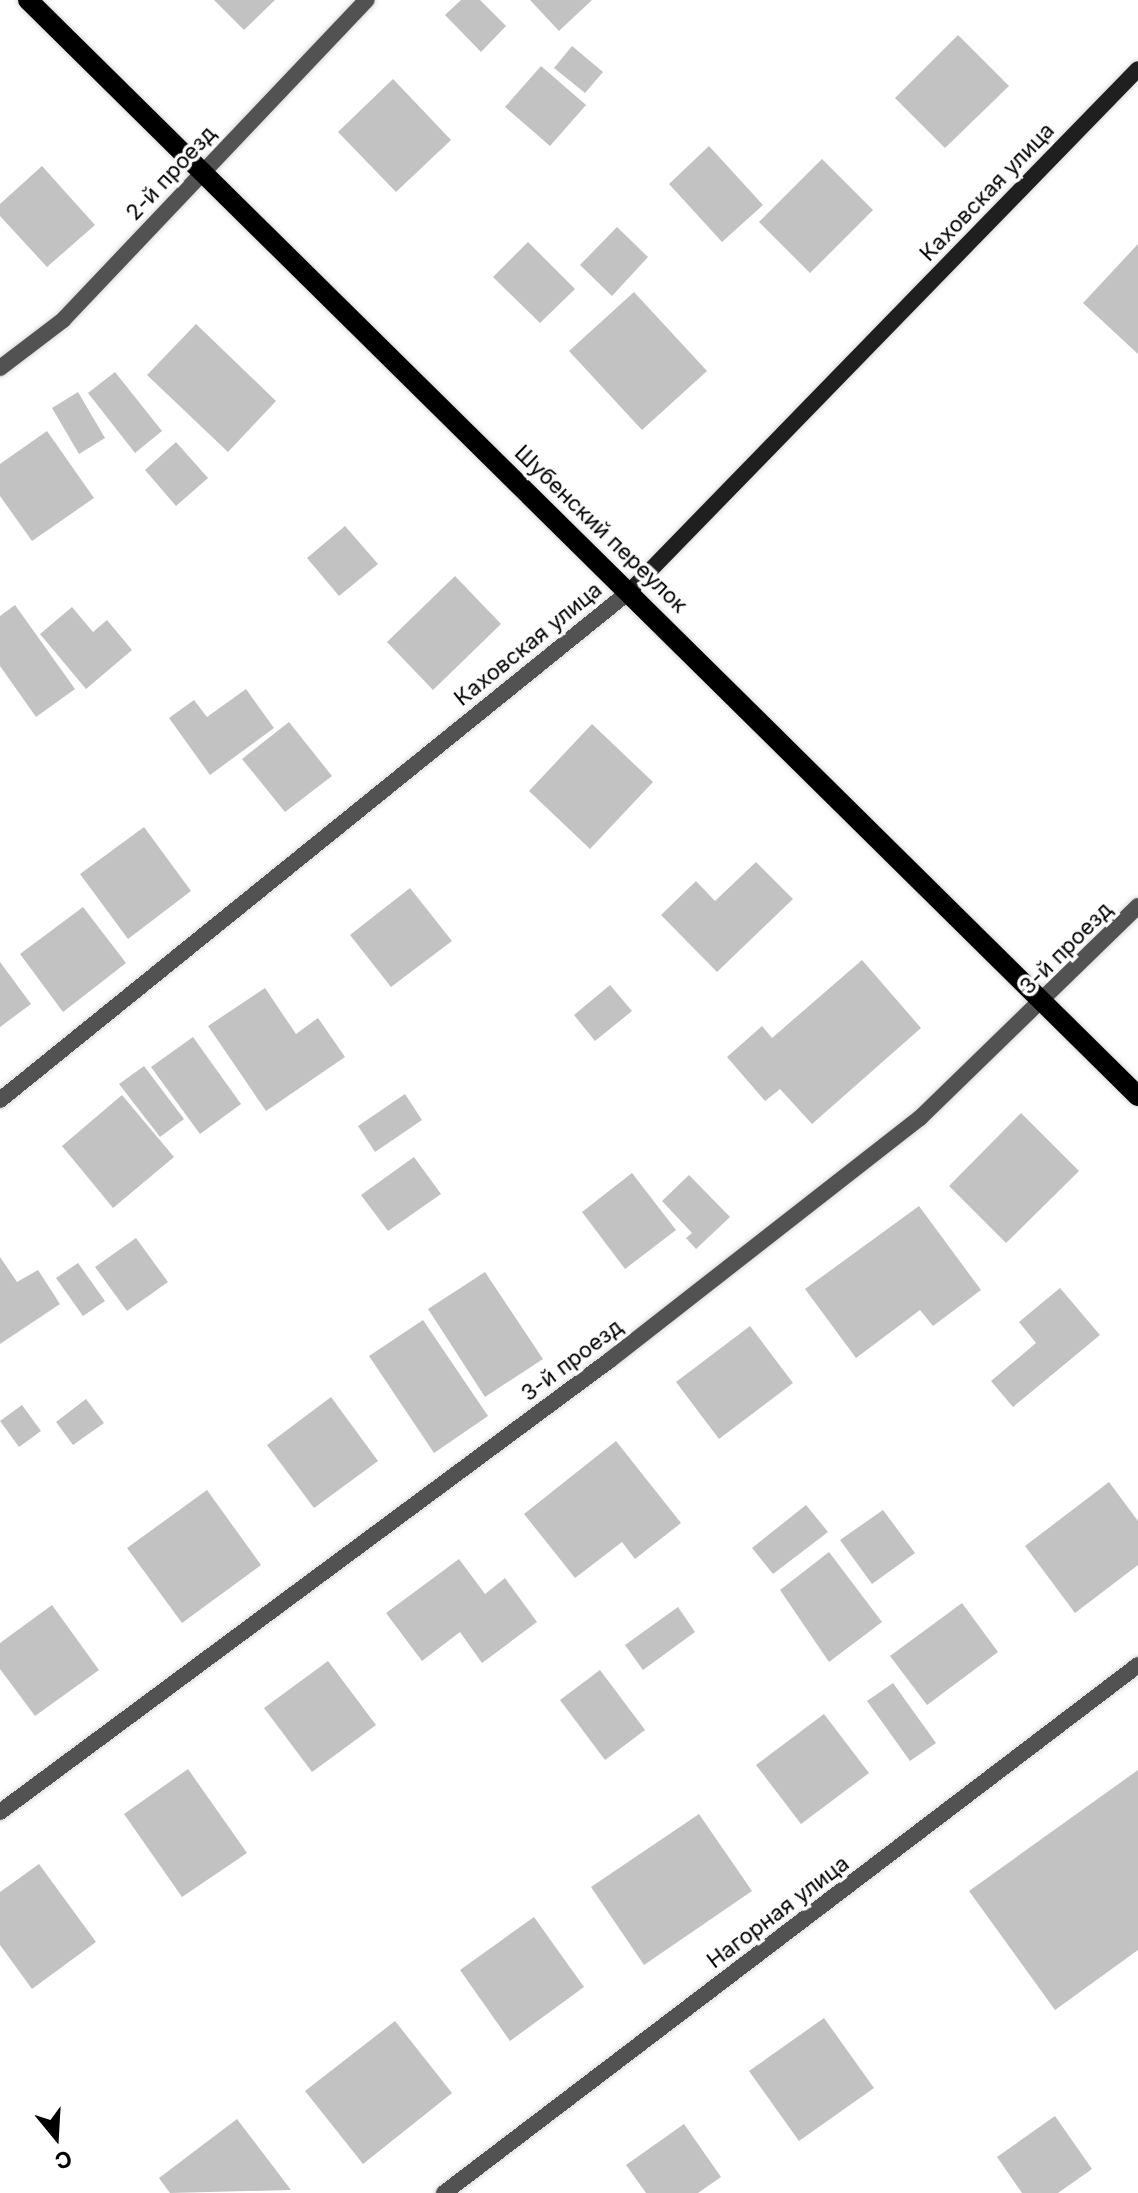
<!DOCTYPE html>
<html>
<head>
<meta charset="utf-8">
<style>
  body { margin:0 }
  #map { position:relative; width:1138px; height:2193px; overflow:hidden; background:#fff; font-family:Inter,sans-serif }
  div>[style] { position:absolute }
  [style*='--x'] { left:calc(var(--x)*1px); top:calc(var(--y)*1px); width:calc(var(--w)*1px); rotate:calc(var(--a)*1deg) }
  .building>* { inset:0; background:#c2c2c2 }
  .roads { filter:drop-shadow(0 0 2px #dbdbdb) drop-shadow(0 0 2px #dbdbdb) }
  .street>* { height:16px; margin:-8px; padding:0 8px; transform-origin:8px; border-radius:8px; background:#525252 }
  .secondary>* { height:16px; margin:-8px; padding:0 8px; transform-origin:8px; border-radius:8px; background:#1f1f1f }
  .primary>* { height:20px; margin:-10px; padding:0 10px; transform-origin:10px; border-radius:10px; background:#000 }
  span { translate:-50% -50%; white-space:nowrap; text-align:center; line-height:1.15; -webkit-text-stroke:7px #fff; paint-order:stroke }
  .street-label { font-size:22px; color:#000 }
  .north { position:absolute; left:16px; top:2097px; width:80px; height:80px; -webkit-text-stroke:6px #fff; paint-order:stroke; rotate:162deg; font-size:22px; font-weight:700; line-height:32px; text-align:center; color:#000 }
  .north::after { content:''; display:block; margin:auto; width:28px; height:36px; background:#000; clip-path:polygon(50% 0,100% 100%,50% 72%,0 100%) }
</style>
</head>
<body>
<div id="map">
  <div class="building">
    <i style="clip-path:polygon(214px 0,275px 0,244px 30px)"></i>
    <i style="clip-path:polygon(461px 0,480px 0,506px 26px,481px 52px,445px 15px)"></i>
    <i style="clip-path:polygon(530px 0,592px 0,559px 31px)"></i>
    <i style="clip-path:polygon(958px 35px,1009px 86px,945px 148px,895px 98px)"></i>
    <i style="clip-path:polygon(572px 46px,603px 72px,585px 93px,554px 68px)"></i>
    <i style="clip-path:polygon(541px 66px,586px 105px,550px 146px,505px 107px)"></i>
    <i style="clip-path:polygon(393px 79px,451px 140px,396px 192px,338px 132px)"></i>
    <i style="clip-path:polygon(709px 146px,763px 205px,722px 242px,669px 184px)"></i>
    <i style="clip-path:polygon(822px 159px,873px 210px,810px 273px,759px 222px)"></i>
    <i style="clip-path:polygon(42px 166px,95px 225px,47px 267px,0 216px,0 204px)"></i>
    <i style="clip-path:polygon(617px 227px,648px 257px,612px 296px,580px 265px)"></i>
    <i style="clip-path:polygon(528px 242px,575px 289px,540px 323px,493px 277px)"></i>
    <i style="clip-path:polygon(1138px 244px,1138px 354px,1083px 303px)"></i>
    <i style="clip-path:polygon(634px 292px,707px 371px,642px 430px,569px 351px)"></i>
    <i style="clip-path:polygon(196px 324px,276px 401px,228px 452px,147px 375px)"></i>
    <i style="clip-path:polygon(115px 372px,162px 431px,135px 453px,88px 393px)"></i>
    <i style="clip-path:polygon(78px 392px,105px 438px,79px 454px,52px 408px)"></i>
    <i style="clip-path:polygon(47px 431px,94px 498px,32px 541px,0 496px,0 464px)"></i>
    <i style="clip-path:polygon(176px 442px,208px 478px,176px 506px,145px 470px)"></i>
    <i style="clip-path:polygon(345px 526px,378px 564px,339px 596px,307px 558px)"></i>
    <i style="clip-path:polygon(455px 576px,501px 624px,433px 690px,387px 642px)"></i>
    <i style="clip-path:polygon(15px 605px,75px 689px,36px 717px,0 666px,0 616px)"></i>
    <i style="clip-path:polygon(72px 607px,93px 632px,107px 620px,132px 650px,86px 689px,40px 634px)"></i>
    <i style="clip-path:polygon(246px 689px,274px 728px,210px 775px,169px 718px,194px 700px,207px 717px)"></i>
    <i style="clip-path:polygon(289px 722px,332px 776px,285px 812px,242px 759px)"></i>
    <i style="clip-path:polygon(592px 724px,653px 782px,590px 849px,529px 791px)"></i>
    <i style="clip-path:polygon(144px 827px,191px 891px,128px 939px,80px 874px)"></i>
    <i style="clip-path:polygon(756px 862px,793px 899px,717px 972px,661px 915px,696px 881px,715px 901px)"></i>
    <i style="clip-path:polygon(410px 888px,452px 941px,391px 987px,350px 935px)"></i>
    <i style="clip-path:polygon(83px 907px,126px 963px,63px 1012px,20px 954px)"></i>
    <i style="clip-path:polygon(862px 960px,921px 1028px,812px 1124px,780px 1089px,765px 1101px,727px 1057px,762px 1026px,772px 1038px)"></i>
    <i style="clip-path:polygon(0 962px,31px 1004px,0 1027px)"></i>
    <i style="clip-path:polygon(610px 985px,632px 1011px,595px 1041px,574px 1015px)"></i>
    <i style="clip-path:polygon(265px 988px,296px 1034px,318px 1018px,345px 1057px,266px 1111px,208px 1026px)"></i>
    <i style="clip-path:polygon(193px 1037px,241px 1104px,200px 1134px,151px 1067px)"></i>
    <i style="clip-path:polygon(144px 1066px,184px 1119px,160px 1137px,119px 1084px)"></i>
    <i style="clip-path:polygon(405px 1094px,422px 1120px,375px 1152px,358px 1126px)"></i>
    <i style="clip-path:polygon(122px 1095px,174px 1157px,113px 1208px,62px 1146px)"></i>
    <i style="clip-path:polygon(1021px 1113px,1079px 1171px,1006px 1243px,949px 1186px)"></i>
    <i style="clip-path:polygon(414px 1157px,441px 1194px,388px 1231px,361px 1195px)"></i>
    <i style="clip-path:polygon(632px 1173px,676px 1230px,625px 1269px,582px 1212px)"></i>
    <i style="clip-path:polygon(689px 1175px,730px 1217px,696px 1249px,686px 1238px,692px 1233px,662px 1201px)"></i>
    <i style="clip-path:polygon(919px 1206px,981px 1290px,933px 1326px,920px 1310px,856px 1358px,805px 1289px)"></i>
    <i style="clip-path:polygon(136px 1238px,168px 1282px,127px 1311px,95px 1267px)"></i>
    <i style="clip-path:polygon(0 1257px,17px 1282px,38px 1270px,60px 1304px,0 1344px)"></i>
    <i style="clip-path:polygon(78px 1263px,105px 1301px,83px 1316px,56px 1278px)"></i>
    <i style="clip-path:polygon(485px 1272px,543px 1359px,485px 1397px,428px 1309px)"></i>
    <i style="clip-path:polygon(1060px 1288px,1100px 1335px,1013px 1407px,991px 1381px,1036px 1343px,1019px 1322px)"></i>
    <i style="clip-path:polygon(423px 1320px,488px 1416px,434px 1453px,369px 1356px)"></i>
    <i style="clip-path:polygon(750px 1326px,793px 1383px,719px 1439px,676px 1382px)"></i>
    <i style="clip-path:polygon(331px 1397px,378px 1461px,314px 1508px,267px 1445px)"></i>
    <i style="clip-path:polygon(86px 1399px,104px 1423px,73px 1445px,56px 1422px)"></i>
    <i style="clip-path:polygon(22px 1405px,41px 1431px,19px 1447px,0 1421px)"></i>
    <i style="clip-path:polygon(616px 1441px,681px 1523px,635px 1559px,622px 1542px,575px 1578px,524px 1514px)"></i>
    <i style="clip-path:polygon(1109px 1482px,1138px 1521px,1138px 1565px,1075px 1613px,1025px 1546px)"></i>
    <i style="clip-path:polygon(207px 1490px,261px 1565px,182px 1623px,127px 1548px)"></i>
    <i style="clip-path:polygon(806px 1505px,828px 1532px,773px 1574px,752px 1548px)"></i>
    <i style="clip-path:polygon(883px 1510px,915px 1553px,872px 1584px,840px 1540px)"></i>
    <i style="clip-path:polygon(829px 1552px,882px 1622px,829px 1662px,780px 1590px)"></i>
    <i style="clip-path:polygon(459px 1559px,485px 1594px,505px 1578px,537px 1622px,482px 1663px,460px 1632px,422px 1661px,386px 1613px)"></i>
    <i style="clip-path:polygon(962px 1603px,998px 1652px,927px 1705px,890px 1656px)"></i>
    <i style="clip-path:polygon(52px 1605px,99px 1670px,35px 1716px,0 1669px,0 1643px)"></i>
    <i style="clip-path:polygon(678px 1607px,695px 1632px,643px 1670px,625px 1645px)"></i>
    <i style="clip-path:polygon(328px 1661px,376px 1725px,312px 1772px,264px 1708px)"></i>
    <i style="clip-path:polygon(600px 1670px,645px 1730px,605px 1760px,560px 1700px)"></i>
    <i style="clip-path:polygon(893px 1683px,936px 1743px,910px 1761px,867px 1701px)"></i>
    <i style="clip-path:polygon(824px 1714px,869px 1773px,801px 1824px,756px 1765px)"></i>
    <i style="clip-path:polygon(188px 1769px,247px 1853px,182px 1897px,124px 1814px)"></i>
    <i style="clip-path:polygon(1138px 1770px,1138px 1950px,1055px 2010px,969px 1891px)"></i>
    <i style="clip-path:polygon(699px 1814px,752px 1891px,644px 1965px,591px 1887px)"></i>
    <i style="clip-path:polygon(39px 1864px,96px 1942px,32px 1989px,0 1945px,0 1892px)"></i>
    <i style="clip-path:polygon(534px 1917px,584px 1987px,510px 2041px,460px 1970px)"></i>
    <i style="clip-path:polygon(824px 2018px,874px 2088px,799px 2141px,749px 2071px)"></i>
    <i style="clip-path:polygon(395px 2021px,452px 2093px,363px 2164px,305px 2091px)"></i>
    <i style="clip-path:polygon(1055px 2116px,1092px 2169px,1058px 2193px,1022px 2193px,997px 2157px)"></i>
    <i style="clip-path:polygon(237px 2119px,291px 2190px,170px 2193px,159px 2178px)"></i>
    <i style="clip-path:polygon(684px 2124px,721px 2177px,698px 2193px,646px 2193px,626px 2165px)"></i>
  </div>
  <div class="roads">
    <div class="street">
      <i style="--x:0;--y:368;--w:79;--a:-37.3"></i>
      <i style="--x:63;--y:320;--w:441;--a:-46.5"></i>
      <i style="--x:0;--y:1100;--w:810;--a:-38.94"></i>
      <i style="--x:0;--y:1812;--w:759;--a:-36.54"></i>
      <i style="--x:610;--y:1360;--w:393;--a:-38"></i>
      <i style="--x:920;--y:1118;--w:304;--a:-44.2"></i>
      <i style="--x:444;--y:2193;--w:872;--a:-37.26"></i>
    </div>
    <div class="secondary">
      <i style="--x:630;--y:591;--w:728;--a:-45.78"></i>
    </div>
    <div class="primary">
      <i style="--x:28;--y:0;--w:1560;--a:44.64"></i>
    </div>
  </div>
  <div class="street-label">
    <span style="left:171px;top:173px;rotate:-47deg">2-й проезд</span>
    <span style="left:987px;top:192px;rotate:-46deg">Каховская улица</span>
    <span style="left:601px;top:529px;rotate:44deg">Шубенский переулок</span>
    <span style="left:528px;top:644px;rotate:-39deg">Каховская улица</span>
    <span style="left:1066px;top:948px;rotate:-45deg">3-й проезд</span>
    <span style="left:572px;top:1360px;rotate:-37deg">3-й проезд</span>
    <span style="left:778px;top:1912px;rotate:-37deg">Нагорная улица</span>
  </div>
  <div class="north">С</div>
</div>
</body>
</html>
